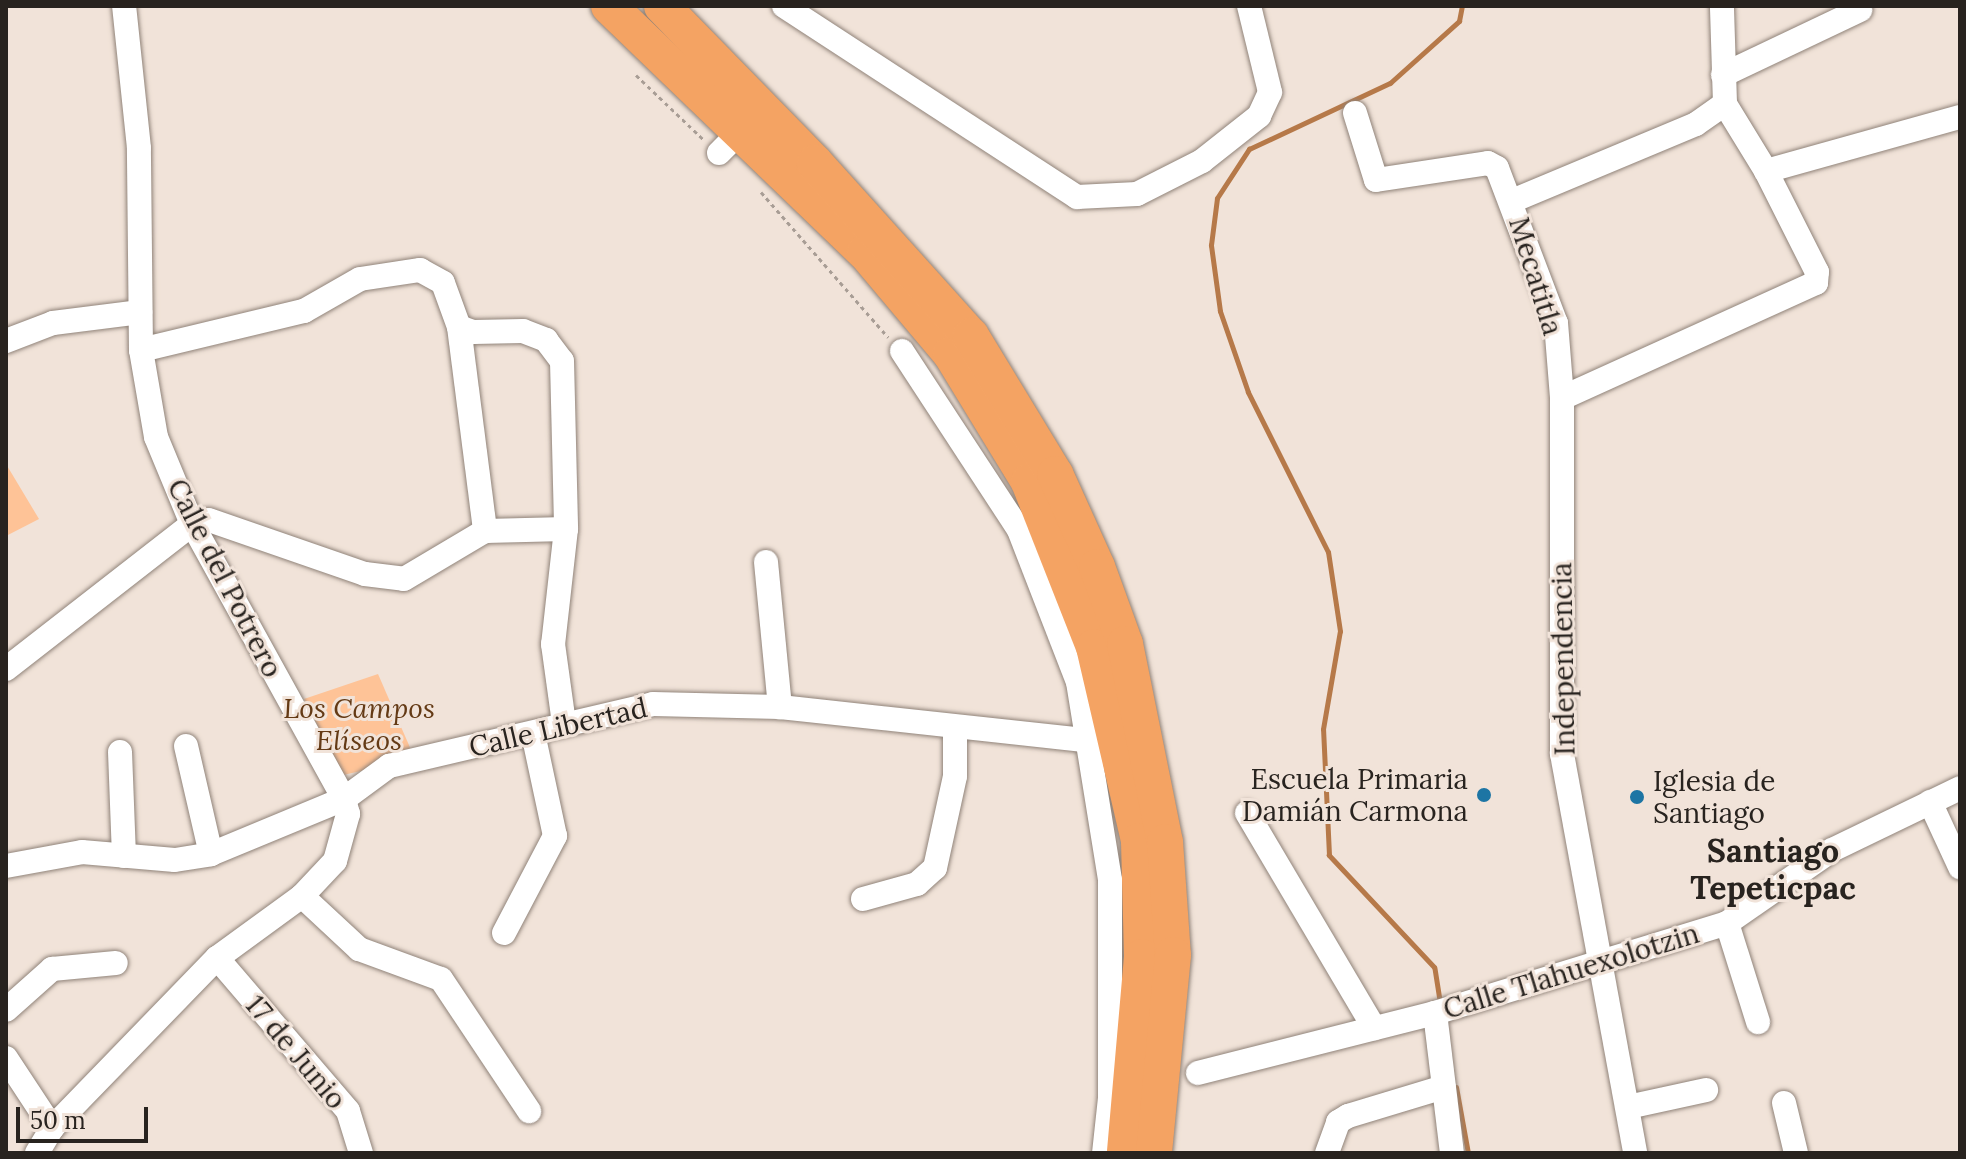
<!DOCTYPE html>
<html>
<head>
<meta charset="utf-8">
<style>
  body { margin:0 }
  #map { position:relative; width:1966px; height:1159px; overflow:hidden; background:#f1e3d9; font-family:Lora,serif }
  div>[style] { position:absolute }
  [style*='--x'] { left:calc(var(--x)*1px); top:calc(var(--y)*1px); width:calc(var(--w)*1px); rotate:calc(var(--a)*1deg) }
  .green>* { inset:0; background:#fec397 }
  .stream>* { height:5px; margin:-2.5px; padding:0 2.5px; transform-origin:2.5px; border-radius:2.5px; background:#b67949 }
  .path>* { height:3px; margin-top:-1.5px; transform-origin:0; background:repeating-linear-gradient(90deg,#a89d95 0 4px,transparent 0 8px) }
  .roads { filter:drop-shadow(0 0 2px #908379) drop-shadow(0 0 2px #908379) }
  .minor>* { height:24px; margin:-12px; padding:0 12px; transform-origin:12px; border-radius:12px; background:#fff }
  .highway>* { height:36px; margin:-18px; padding:0 18px; transform-origin:18px; border-radius:18px; background:#f4a363 }
  .dots>* { width:22px; height:22px; translate:-50% -50%; box-sizing:border-box; border:4px solid #f1e3d9; border-radius:50% }
  span { translate:-50% -50%; white-space:nowrap; text-align:center; line-height:1.15; -webkit-text-stroke:6px #f1e3d9; paint-order:stroke }
  .street-label { font-size:28px; color:#28231f }
  .park-label { font-size:28px; color:#643a15; font-style:italic }
  .poi-label { font-size:28px; color:#28231f }
  .right { translate:-100% -50%; text-align:right }
  .left { translate:0 -50%; text-align:left }
  .quarter-label { font-size:32px; color:#28231f; font-weight:700 }
  .frame { position:absolute; inset:0; border:8px solid #28231f; pointer-events:none }
  .scale { position:absolute; left:16px; top:1107px; width:132px; height:36px; box-sizing:border-box; border:4px solid #28231f; border-top:0; padding-left:10px; font-size:24px; line-height:28px; white-space:nowrap; color:#28231f; -webkit-text-stroke:6px #f1e3d9; paint-order:stroke }
</style>
</head>
<body>
<div id="map">
  <div class="green">
    <i style="clip-path:polygon(6px 464px,39px 519px,6px 536px)"></i>
    <i style="clip-path:polygon(378px 674px,415px 759px,343px 775px,304px 699px)"></i>
  </div>
  <div class="stream">
    <i style="--x:1440;--y:1003;--w:36;--a:-99"></i>
    <i style="--x:1434;--y:967;--w:154;--a:-133.2"></i>
    <i style="--x:1329;--y:855;--w:126;--a:-92.7"></i>
    <i style="--x:1323;--y:729;--w:99;--a:-80.2"></i>
    <i style="--x:1340;--y:631;--w:80;--a:-98.6"></i>
    <i style="--x:1328;--y:552;--w:179;--a:-116.6"></i>
    <i style="--x:1248;--y:392;--w:86;--a:-109.1"></i>
    <i style="--x:1220;--y:311;--w:67;--a:-97.8"></i>
    <i style="--x:1211;--y:245;--w:47;--a:-82.7"></i>
    <i style="--x:1217;--y:198;--w:59;--a:-56.9"></i>
    <i style="--x:1249;--y:149;--w:156;--a:-25.1"></i>
    <i style="--x:1390;--y:83;--w:93;--a:-41.9"></i>
    <i style="--x:1459;--y:21;--w:15;--a:-79"></i>
    <i style="--x:1456;--y:1087;--w:67;--a:79.7"></i>
  </div>
  <div class="path">
    <i style="--x:636;--y:75;--w:93;--a:43.7"></i>
    <i style="--x:761;--y:192;--w:193;--a:48.8"></i>
  </div>
  <div class="roads">
    <div class="minor">
      <i style="--x:784;--y:6;--w:350;--a:33.1"></i>
      <i style="--x:1077;--y:197;--w:60;--a:-2.9"></i>
      <i style="--x:1137;--y:194;--w:73;--a:-26.9"></i>
      <i style="--x:1202;--y:161;--w:73;--a:-38.3"></i>
      <i style="--x:1259;--y:116;--w:26;--a:-65"></i>
      <i style="--x:1270;--y:92;--w:89;--a:-103.7"></i>
      <i style="--x:1723;--y:75;--w:152;--a:-25.4"></i>
      <i style="--x:1355;--y:113;--w:70;--a:72.6"></i>
      <i style="--x:1376;--y:180;--w:113;--a:-8.6"></i>
      <i style="--x:1488;--y:163;--w:10;--a:29"></i>
      <i style="--x:1497;--y:168;--w:166;--a:69.2"></i>
      <i style="--x:1556;--y:323;--w:75;--a:85.4"></i>
      <i style="--x:1562;--y:398;--w:356;--a:90"></i>
      <i style="--x:1562;--y:754;--w:406;--a:79.6"></i>
      <i style="--x:719;--y:153;--w:31;--a:-45"></i>
      <i style="--x:1766;--y:171;--w:201;--a:-15.6"></i>
      <i style="--x:1512;--y:201;--w:199;--a:-22.7"></i>
      <i style="--x:1696;--y:124;--w:35;--a:-35"></i>
      <i style="--x:459;--y:327;--w:206;--a:82.7"></i>
      <i style="--x:6;--y:341;--w:50;--a:-21"></i>
      <i style="--x:53;--y:323;--w:88;--a:-7.2"></i>
      <i style="--x:141;--y:350;--w:168;--a:-13.5"></i>
      <i style="--x:304;--y:311;--w:64;--a:-29.7"></i>
      <i style="--x:360;--y:279;--w:61;--a:-8.5"></i>
      <i style="--x:420;--y:270;--w:26;--a:29"></i>
      <i style="--x:443;--y:283;--w:47;--a:70"></i>
      <i style="--x:459;--y:327;--w:15;--a:20"></i>
      <i style="--x:473;--y:332;--w:50;--a:-1.1"></i>
      <i style="--x:523;--y:331;--w:25;--a:21"></i>
      <i style="--x:546;--y:340;--w:26;--a:53"></i>
      <i style="--x:562;--y:361;--w:168;--a:88.6"></i>
      <i style="--x:566;--y:529;--w:116;--a:96.4"></i>
      <i style="--x:553;--y:644;--w:80;--a:82.1"></i>
      <i style="--x:902;--y:351;--w:214;--a:56.8"></i>
      <i style="--x:1019;--y:530;--w:163;--a:68.8"></i>
      <i style="--x:1078;--y:682;--w:201;--a:80.8"></i>
      <i style="--x:1110;--y:880;--w:218;--a:90"></i>
      <i style="--x:1110;--y:1098;--w:55;--a:96.2"></i>
      <i style="--x:1562;--y:398;--w:279;--a:-24.4"></i>
      <i style="--x:1816;--y:283;--w:11;--a:-85"></i>
      <i style="--x:1817;--y:272;--w:113;--a:-116.8"></i>
      <i style="--x:1766;--y:171;--w:79;--a:-121.5"></i>
      <i style="--x:1725;--y:104;--w:98;--a:-91.8"></i>
      <i style="--x:766;--y:562;--w:146;--a:84.5"></i>
      <i style="--x:6;--y:669;--w:236;--a:-37.9"></i>
      <i style="--x:192;--y:524;--w:17;--a:-13"></i>
      <i style="--x:209;--y:520;--w:165;--a:19.1"></i>
      <i style="--x:365;--y:574;--w:39;--a:7"></i>
      <i style="--x:404;--y:579;--w:94;--a:-30.7"></i>
      <i style="--x:485;--y:531;--w:81;--a:-1.4"></i>
      <i style="--x:186;--y:746;--w:111;--a:77"></i>
      <i style="--x:120;--y:752;--w:104;--a:87.8"></i>
      <i style="--x:1930;--y:802;--w:72;--a:65.2"></i>
      <i style="--x:1247;--y:813;--w:250;--a:59.4"></i>
      <i style="--x:6;--y:866;--w:77;--a:-10.4"></i>
      <i style="--x:82;--y:852;--w:93;--a:4.9"></i>
      <i style="--x:175;--y:860;--w:36;--a:-9"></i>
      <i style="--x:211;--y:854;--w:144;--a:-22.5"></i>
      <i style="--x:344;--y:799;--w:56;--a:-36.3"></i>
      <i style="--x:389;--y:766;--w:271;--a:-13.2"></i>
      <i style="--x:653;--y:704;--w:127;--a:1.4"></i>
      <i style="--x:780;--y:707;--w:308;--a:6.2"></i>
      <i style="--x:302;--y:896;--w:78;--a:42.9"></i>
      <i style="--x:359;--y:949;--w:87;--a:20.1"></i>
      <i style="--x:441;--y:979;--w:159;--a:56.3"></i>
      <i style="--x:863;--y:899;--w:56;--a:-15.5"></i>
      <i style="--x:917;--y:884;--w:24;--a:-42"></i>
      <i style="--x:935;--y:868;--w:94;--a:-77.7"></i>
      <i style="--x:955;--y:776;--w:48;--a:-90"></i>
      <i style="--x:1727;--y:923;--w:104;--a:72.6"></i>
      <i style="--x:504;--y:933;--w:110;--a:-62.3"></i>
      <i style="--x:555;--y:836;--w:105;--a:-102.1"></i>
      <i style="--x:217;--y:958;--w:201;--a:49.4"></i>
      <i style="--x:348;--y:1111;--w:44;--a:72.8"></i>
      <i style="--x:6;--y:1010;--w:62;--a:-41.7"></i>
      <i style="--x:52;--y:969;--w:64;--a:-5.4"></i>
      <i style="--x:1435;--y:1013;--w:141;--a:83.1"></i>
      <i style="--x:6;--y:1058;--w:84;--a:56.7"></i>
      <i style="--x:1198;--y:1073;--w:244;--a:-14.2"></i>
      <i style="--x:1435;--y:1013;--w:306;--a:-17.1"></i>
      <i style="--x:1727;--y:923;--w:128;--a:-34.8"></i>
      <i style="--x:1832;--y:850;--w:142;--a:-25.8"></i>
      <i style="--x:1784;--y:1103;--w:51;--a:76.5"></i>
      <i style="--x:1628;--y:1107;--w:80;--a:-12.3"></i>
      <i style="--x:37;--y:1153;--w:29;--a:-59"></i>
      <i style="--x:52;--y:1128;--w:237;--a:-45.9"></i>
      <i style="--x:217;--y:958;--w:105;--a:-36.1"></i>
      <i style="--x:302;--y:896;--w:48;--a:-46.7"></i>
      <i style="--x:335;--y:861;--w:49;--a:-74.5"></i>
      <i style="--x:348;--y:814;--w:16;--a:-105"></i>
      <i style="--x:344;--y:799;--w:314;--a:-118.9"></i>
      <i style="--x:192;--y:524;--w:94;--a:-112.5"></i>
      <i style="--x:156;--y:437;--w:88;--a:-99.8"></i>
      <i style="--x:141;--y:350;--w:202;--a:-90.6"></i>
      <i style="--x:139;--y:148;--w:143;--a:-96"></i>
      <i style="--x:1327;--y:1153;--w:33;--a:-70"></i>
      <i style="--x:1338;--y:1122;--w:12;--a:-31"></i>
      <i style="--x:1348;--y:1116;--w:100;--a:-16.8"></i>
    </div>
    <div class="highway">
      <i style="--x:609;--y:6;--w:355;--a:43.9"></i>
      <i style="--x:865;--y:252;--w:133;--a:49.9"></i>
      <i style="--x:951;--y:354;--w:150;--a:58.6"></i>
      <i style="--x:1029;--y:482;--w:177;--a:68.5"></i>
      <i style="--x:1094;--y:647;--w:199;--a:76.9"></i>
      <i style="--x:1139;--y:841;--w:116;--a:88.5"></i>
      <i style="--x:1142;--y:957;--w:197;--a:95"></i>
      <i style="--x:662;--y:6;--w:219;--a:45.7"></i>
      <i style="--x:815;--y:163;--w:233;--a:48"></i>
      <i style="--x:971;--y:336;--w:162;--a:58.7"></i>
      <i style="--x:1055;--y:474;--w:102;--a:65.7"></i>
      <i style="--x:1097;--y:567;--w:82;--a:70"></i>
      <i style="--x:1125;--y:644;--w:202;--a:78.6"></i>
      <i style="--x:1165;--y:842;--w:113;--a:86"></i>
      <i style="--x:1173;--y:955;--w:199;--a:95.5"></i>
    </div>
  </div>
  <div class="dots">
    <i style="left:1484px;top:795px;background:#1d75a4"></i>
    <i style="left:1637px;top:797px;background:#1d75a4"></i>
  </div>
  <div class="street-label">
    <span style="left:1536px;top:276px;rotate:73deg">Mecatitla</span>
    <span style="left:225px;top:578px;rotate:63deg">Calle del Potrero</span>
    <span style="left:1563px;top:659px;rotate:-91deg">Independencia</span>
    <span style="left:558px;top:727px;rotate:-13deg">Calle Libertad</span>
    <span style="left:1571px;top:971px;rotate:-17deg">Calle Tlahuexolotzin</span>
    <span style="left:296px;top:1052px;rotate:50deg">17 de Junio</span>
  </div>
  <div class="park-label">
    <span style="left:359px;top:724px">Los Campos<br>Elíseos</span>
  </div>
  <div class="poi-label">
    <span class="right" style="left:1468px;top:795px">Escuela Primaria<br>Damián Carmona</span>
    <span class="left" style="left:1653px;top:797px">Iglesia de<br>Santiago</span>
  </div>
  <div class="quarter-label">
    <span style="left:1773px;top:870px">Santiago<br>Tepeticpac</span>
  </div>
  <div class="frame"></div>
  <div class="scale">50 m</div>
</div>
</body>
</html>
